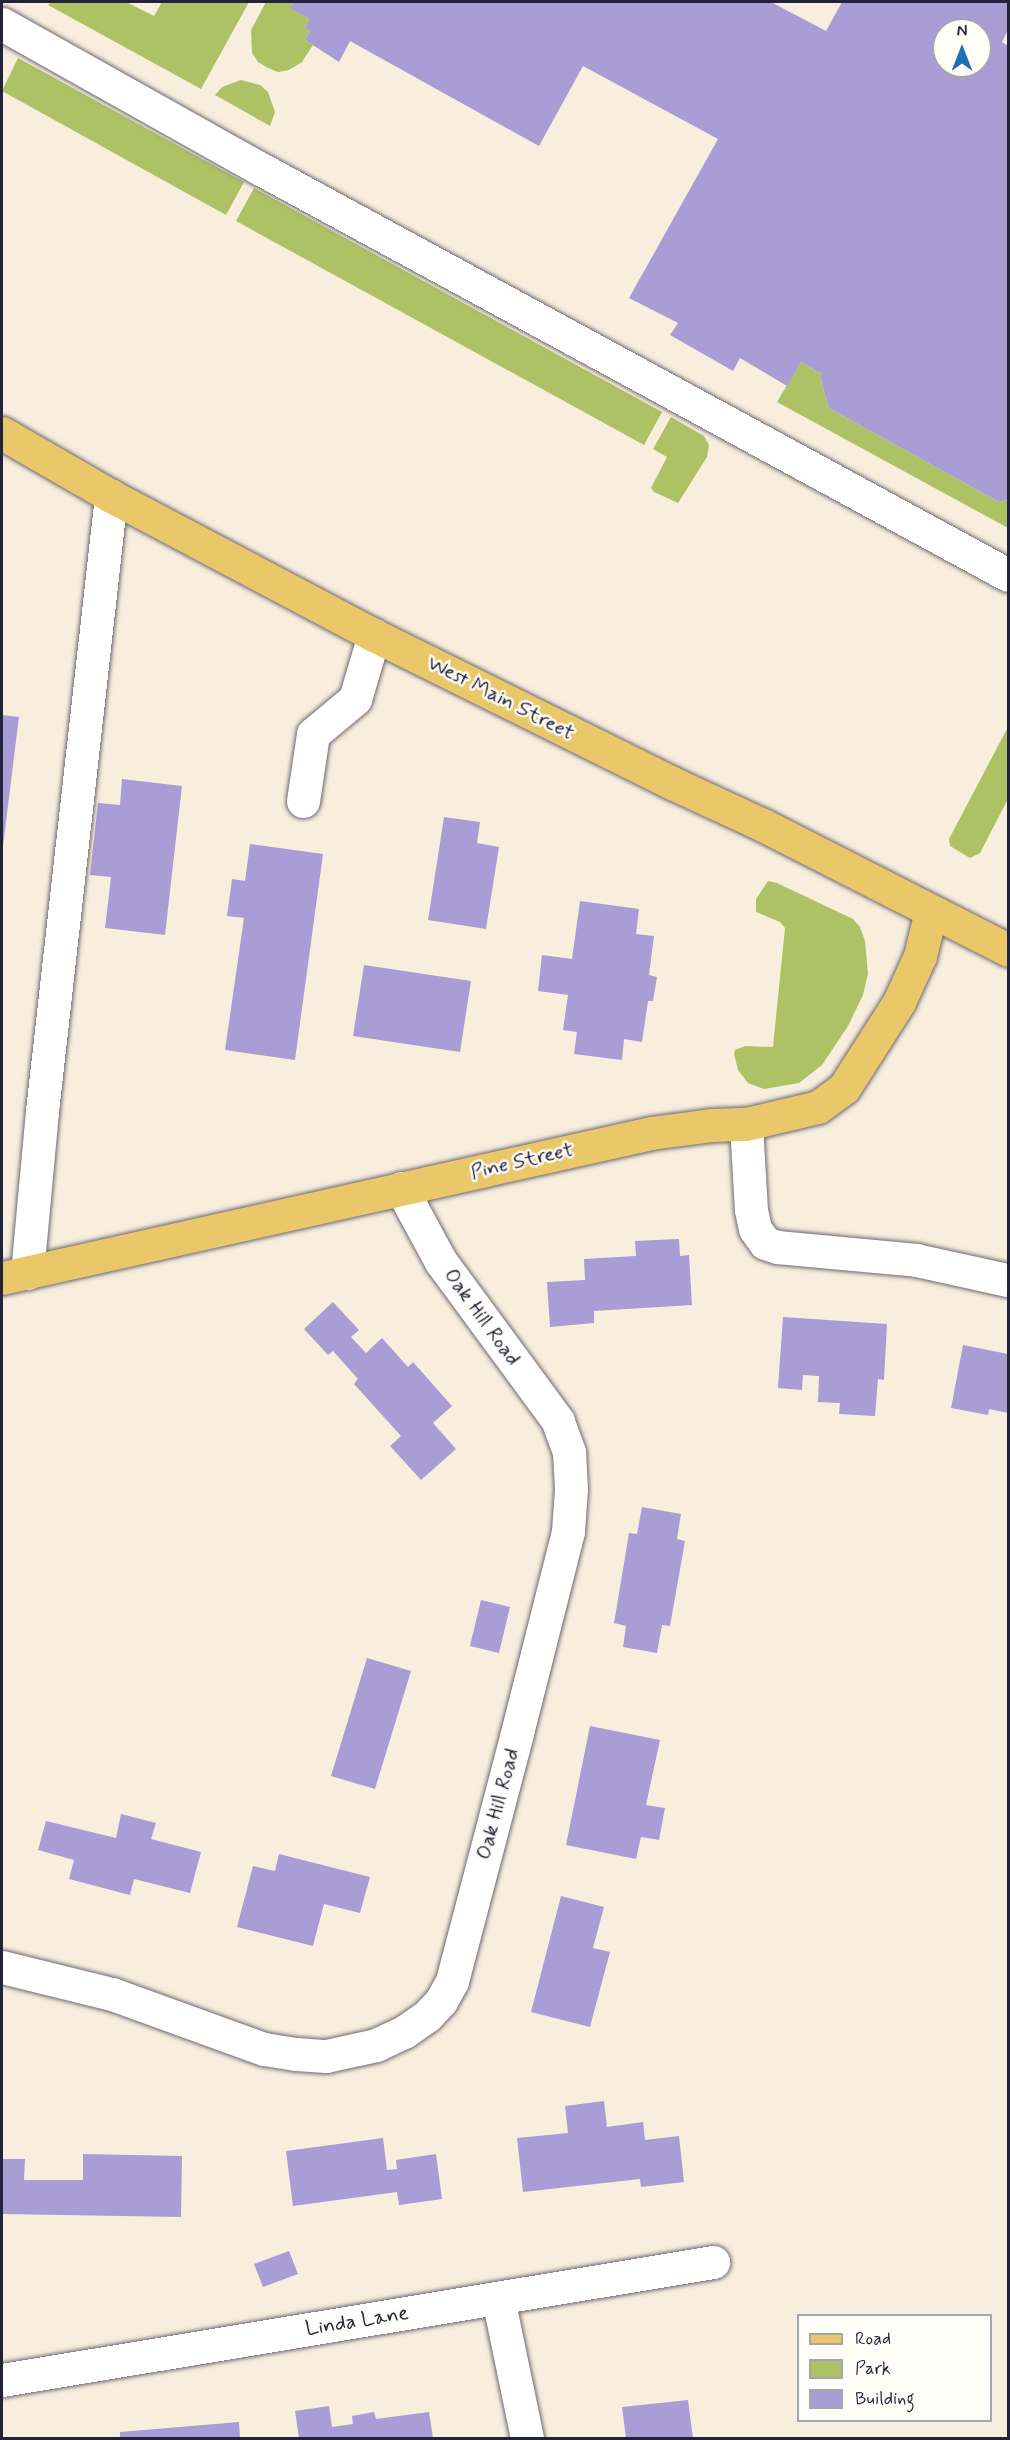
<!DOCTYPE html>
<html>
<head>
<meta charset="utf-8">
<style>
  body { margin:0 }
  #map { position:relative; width:1010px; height:2440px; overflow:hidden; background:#f8eedd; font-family:Mynerve,sans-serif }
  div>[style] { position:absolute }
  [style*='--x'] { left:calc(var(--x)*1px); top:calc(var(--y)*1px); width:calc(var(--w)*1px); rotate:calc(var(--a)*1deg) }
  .green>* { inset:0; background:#aec165 }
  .building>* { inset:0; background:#a99dd5 }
  .roads { filter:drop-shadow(0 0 2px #6d6974) drop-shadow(0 0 2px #6d6974) }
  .minor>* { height:33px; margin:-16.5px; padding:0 16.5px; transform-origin:16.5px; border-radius:16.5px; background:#fff }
  .major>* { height:33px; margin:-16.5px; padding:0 16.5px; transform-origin:16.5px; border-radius:16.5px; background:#eac769 }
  span { translate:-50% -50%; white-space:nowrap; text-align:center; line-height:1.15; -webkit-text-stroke:5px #fdfcf7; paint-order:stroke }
  .street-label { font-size:21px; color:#22223b }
  .frame { position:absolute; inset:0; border:3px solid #22223b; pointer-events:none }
  .legend { position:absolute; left:797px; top:2314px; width:195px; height:108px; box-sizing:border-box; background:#fdfcf7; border:2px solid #a5a5ac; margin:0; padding:8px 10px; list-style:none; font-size:18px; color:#22223b }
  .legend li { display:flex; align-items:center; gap:12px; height:30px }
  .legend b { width:30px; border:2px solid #a5a5ac }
  .north { position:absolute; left:932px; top:18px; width:60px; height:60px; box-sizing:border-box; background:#fdfcf7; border:2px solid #a5a5ac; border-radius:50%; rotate:0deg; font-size:16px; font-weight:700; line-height:24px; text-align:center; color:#22223b }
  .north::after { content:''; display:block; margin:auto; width:21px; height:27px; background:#1f6fb2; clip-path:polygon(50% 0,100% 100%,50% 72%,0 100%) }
</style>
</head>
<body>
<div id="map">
  <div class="green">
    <i style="clip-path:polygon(51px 2px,126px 2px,154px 16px,162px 2px,249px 2px,201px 89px,48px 5px)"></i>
    <i style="clip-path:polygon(266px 2px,294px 2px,291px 8px,309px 19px,305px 28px,310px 31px,305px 40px,313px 45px,302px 62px,289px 70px,278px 72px,268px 68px,258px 62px,252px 53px,251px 30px)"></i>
    <i style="clip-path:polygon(18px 58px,244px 182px,226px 215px,2px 91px)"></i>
    <i style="clip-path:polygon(241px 80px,260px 85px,268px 92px,275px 112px,270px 126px,215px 95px,222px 87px)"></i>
    <i style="clip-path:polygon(254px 188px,662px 412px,644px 445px,236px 221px)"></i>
    <i style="clip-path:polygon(801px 362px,822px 374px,820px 377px,829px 408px,999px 502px,1008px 500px,1008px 528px,777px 402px)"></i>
    <i style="clip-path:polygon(671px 417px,704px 436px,709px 445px,707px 457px,678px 503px,654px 492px,651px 488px,667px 457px,653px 449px)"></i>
    <i style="clip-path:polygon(1008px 727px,1008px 799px,980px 853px,970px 858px,950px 846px,949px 839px)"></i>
    <i style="clip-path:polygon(768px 881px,777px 883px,853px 919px,860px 927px,865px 941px,868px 974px,863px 995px,848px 1026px,822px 1065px,799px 1083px,764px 1089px,748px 1083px,738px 1070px,734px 1054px,735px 1050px,745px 1046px,773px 1047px,785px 928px,780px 922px,756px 912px,756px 899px)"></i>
  </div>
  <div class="building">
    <i style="clip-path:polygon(evenodd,294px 2px,771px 2px,826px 31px,842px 2px,1008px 2px,1008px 30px,1002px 42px,1008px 46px,1008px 500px,999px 502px,829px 408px,820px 377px,822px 374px,801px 362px,787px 386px,740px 358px,733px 371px,670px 335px,678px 323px,629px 298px,718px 139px,583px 66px,539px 146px,350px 41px,339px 62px,305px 40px,310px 31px,305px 28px,309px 19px,290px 8px,294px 2px,944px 30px,980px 30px,980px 66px,944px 66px,944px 30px)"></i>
    <i style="clip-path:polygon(2px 715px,19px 717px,3px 846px,2px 846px)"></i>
    <i style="clip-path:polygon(122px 779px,182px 786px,165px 935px,105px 928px,111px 877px,90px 875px,98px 803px,120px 805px)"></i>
    <i style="clip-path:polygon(444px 817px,480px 822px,477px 843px,499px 847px,486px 929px,428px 920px)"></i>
    <i style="clip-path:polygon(250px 844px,323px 854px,295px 1060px,225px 1050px,244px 918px,227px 916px,232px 879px,245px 881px)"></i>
    <i style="clip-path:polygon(580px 901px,639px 909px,636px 934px,654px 936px,649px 975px,657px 977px,653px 1001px,648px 1001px,642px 1042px,624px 1039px,622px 1060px,574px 1054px,577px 1032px,563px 1030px,568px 995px,538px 991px,542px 955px,572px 959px)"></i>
    <i style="clip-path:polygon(364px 965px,471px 981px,460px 1052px,353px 1036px)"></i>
    <i style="clip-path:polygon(679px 1239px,680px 1256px,689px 1255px,692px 1305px,594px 1311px,594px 1323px,550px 1327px,547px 1282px,585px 1280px,584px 1259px,636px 1256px,635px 1241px)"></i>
    <i style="clip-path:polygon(333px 1302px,359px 1330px,351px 1337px,366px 1353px,382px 1338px,408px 1367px,413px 1362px,452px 1406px,433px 1423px,456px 1449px,421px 1480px,390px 1446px,401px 1436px,354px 1384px,358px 1379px,333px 1351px,328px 1355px,304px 1329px)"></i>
    <i style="clip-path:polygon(783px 1317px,887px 1324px,884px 1380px,878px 1379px,875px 1416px,839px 1414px,840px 1403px,818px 1402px,819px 1376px,803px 1375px,802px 1390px,778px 1388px)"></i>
    <i style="clip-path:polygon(963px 1345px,1008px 1354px,1008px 1413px,989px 1409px,988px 1415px,951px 1408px)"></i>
    <i style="clip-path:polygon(642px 1507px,681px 1514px,677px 1539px,685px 1541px,670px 1626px,662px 1625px,657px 1653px,623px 1647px,626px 1626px,614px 1623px,629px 1533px,637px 1534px)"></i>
    <i style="clip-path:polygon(481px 1600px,510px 1607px,499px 1653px,470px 1646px)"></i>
    <i style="clip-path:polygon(367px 1658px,411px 1671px,375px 1789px,331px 1776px)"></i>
    <i style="clip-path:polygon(590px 1726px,660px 1740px,646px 1805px,665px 1808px,659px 1840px,641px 1837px,636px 1859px,566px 1845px)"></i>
    <i style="clip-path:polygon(121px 1814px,156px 1823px,151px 1839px,201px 1852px,190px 1893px,134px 1879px,130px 1895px,69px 1879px,74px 1860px,38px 1850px,46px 1821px,116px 1838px)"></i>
    <i style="clip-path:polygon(279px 1854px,370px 1877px,360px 1913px,324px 1904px,313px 1946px,237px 1927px,253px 1866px,275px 1871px)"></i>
    <i style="clip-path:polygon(561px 1896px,604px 1907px,593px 1948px,610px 1952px,590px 2027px,531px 2012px)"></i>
    <i style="clip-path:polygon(604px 2101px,607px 2127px,643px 2122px,645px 2140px,679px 2136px,684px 2182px,641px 2187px,640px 2179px,523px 2192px,517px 2138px,568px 2133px,565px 2106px)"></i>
    <i style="clip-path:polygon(383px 2138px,387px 2170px,397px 2169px,396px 2160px,436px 2154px,442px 2199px,399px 2205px,397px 2192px,293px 2206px,286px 2151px)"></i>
    <i style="clip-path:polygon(83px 2154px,182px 2156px,181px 2217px,2px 2214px,2px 2159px,25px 2159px,24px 2180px,83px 2180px)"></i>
    <i style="clip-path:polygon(289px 2251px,298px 2274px,263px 2287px,254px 2264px)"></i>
    <i style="clip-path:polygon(688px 2400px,693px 2438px,626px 2438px,622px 2407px)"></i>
    <i style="clip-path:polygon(329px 2406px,332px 2427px,353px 2424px,352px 2416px,374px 2412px,376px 2419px,429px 2412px,433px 2438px,299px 2438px,295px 2411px)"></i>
    <i style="clip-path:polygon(239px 2422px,240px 2438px,120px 2438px,120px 2432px)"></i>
  </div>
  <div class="roads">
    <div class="minor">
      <i style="--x:2;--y:24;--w:295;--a:29.3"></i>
      <i style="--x:259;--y:168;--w:852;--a:28.52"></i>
      <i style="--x:303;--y:801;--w:68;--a:-81.5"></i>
      <i style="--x:313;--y:734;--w:55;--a:-39.8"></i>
      <i style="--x:355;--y:699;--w:67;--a:-73.5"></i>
      <i style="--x:746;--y:1124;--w:86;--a:86.7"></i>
      <i style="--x:751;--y:1210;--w:19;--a:78"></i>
      <i style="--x:755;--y:1229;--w:17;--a:54"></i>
      <i style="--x:765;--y:1243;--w:13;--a:18"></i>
      <i style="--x:777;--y:1247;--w:140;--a:5.3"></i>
      <i style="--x:916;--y:1260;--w:94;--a:12.3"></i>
      <i style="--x:27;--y:1273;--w:163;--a:-84.7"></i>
      <i style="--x:42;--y:1111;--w:619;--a:-83.6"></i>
      <i style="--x:2;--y:1967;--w:113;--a:13.8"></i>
      <i style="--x:112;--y:1994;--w:162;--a:19.9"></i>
      <i style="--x:264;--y:2049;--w:32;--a:9"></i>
      <i style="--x:296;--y:2054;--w:30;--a:4"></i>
      <i style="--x:326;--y:2056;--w:51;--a:-12.4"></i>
      <i style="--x:376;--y:2045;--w:31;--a:-25"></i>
      <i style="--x:404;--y:2032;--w:28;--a:-35"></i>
      <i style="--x:427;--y:2016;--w:21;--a:-47"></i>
      <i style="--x:441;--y:2001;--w:23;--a:-61"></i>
      <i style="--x:452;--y:1981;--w:252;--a:-75.3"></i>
      <i style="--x:516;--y:1737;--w:212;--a:-75.8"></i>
      <i style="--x:568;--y:1531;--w:42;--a:-85.9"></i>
      <i style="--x:571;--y:1489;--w:37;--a:-93"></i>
      <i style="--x:569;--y:1452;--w:33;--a:-110"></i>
      <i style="--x:558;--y:1421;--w:197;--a:-126.3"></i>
      <i style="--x:441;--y:1262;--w:84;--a:-118.4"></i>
      <i style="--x:498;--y:2298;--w:143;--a:78.3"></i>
      <i style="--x:2;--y:2380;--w:721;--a:-9.42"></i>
    </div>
    <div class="major">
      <i style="--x:2;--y:433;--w:126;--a:30"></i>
      <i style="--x:111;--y:496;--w:297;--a:27.9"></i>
      <i style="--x:374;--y:635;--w:333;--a:26.4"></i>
      <i style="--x:672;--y:783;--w:100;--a:24.8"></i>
      <i style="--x:763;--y:825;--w:275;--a:27"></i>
      <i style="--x:2;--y:1278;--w:665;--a:-12.59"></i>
      <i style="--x:651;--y:1133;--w:62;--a:-7.5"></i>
      <i style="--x:712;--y:1125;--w:34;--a:-2"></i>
      <i style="--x:746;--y:1124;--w:74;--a:-13.3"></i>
      <i style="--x:818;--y:1107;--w:32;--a:-36"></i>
      <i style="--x:844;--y:1088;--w:102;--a:-57.4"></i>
      <i style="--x:899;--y:1002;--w:51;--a:-65.5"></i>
      <i style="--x:920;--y:956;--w:46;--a:-76.3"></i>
    </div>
  </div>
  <div class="street-label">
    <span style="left:501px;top:698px;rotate:27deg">West Main Street</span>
    <span style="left:522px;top:1161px;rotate:-13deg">Pine Street</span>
    <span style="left:482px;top:1317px;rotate:54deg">Oak Hill Road</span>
    <span style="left:498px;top:1804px;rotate:-75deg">Oak Hill Road</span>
    <span style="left:357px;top:2321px;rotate:-9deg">Linda Lane</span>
  </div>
  <div class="frame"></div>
  <ul class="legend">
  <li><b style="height:8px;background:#eac769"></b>Road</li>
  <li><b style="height:16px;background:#aec165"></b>Park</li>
  <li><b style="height:16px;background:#a99dd5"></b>Building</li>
  </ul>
  <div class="north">N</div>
</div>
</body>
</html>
